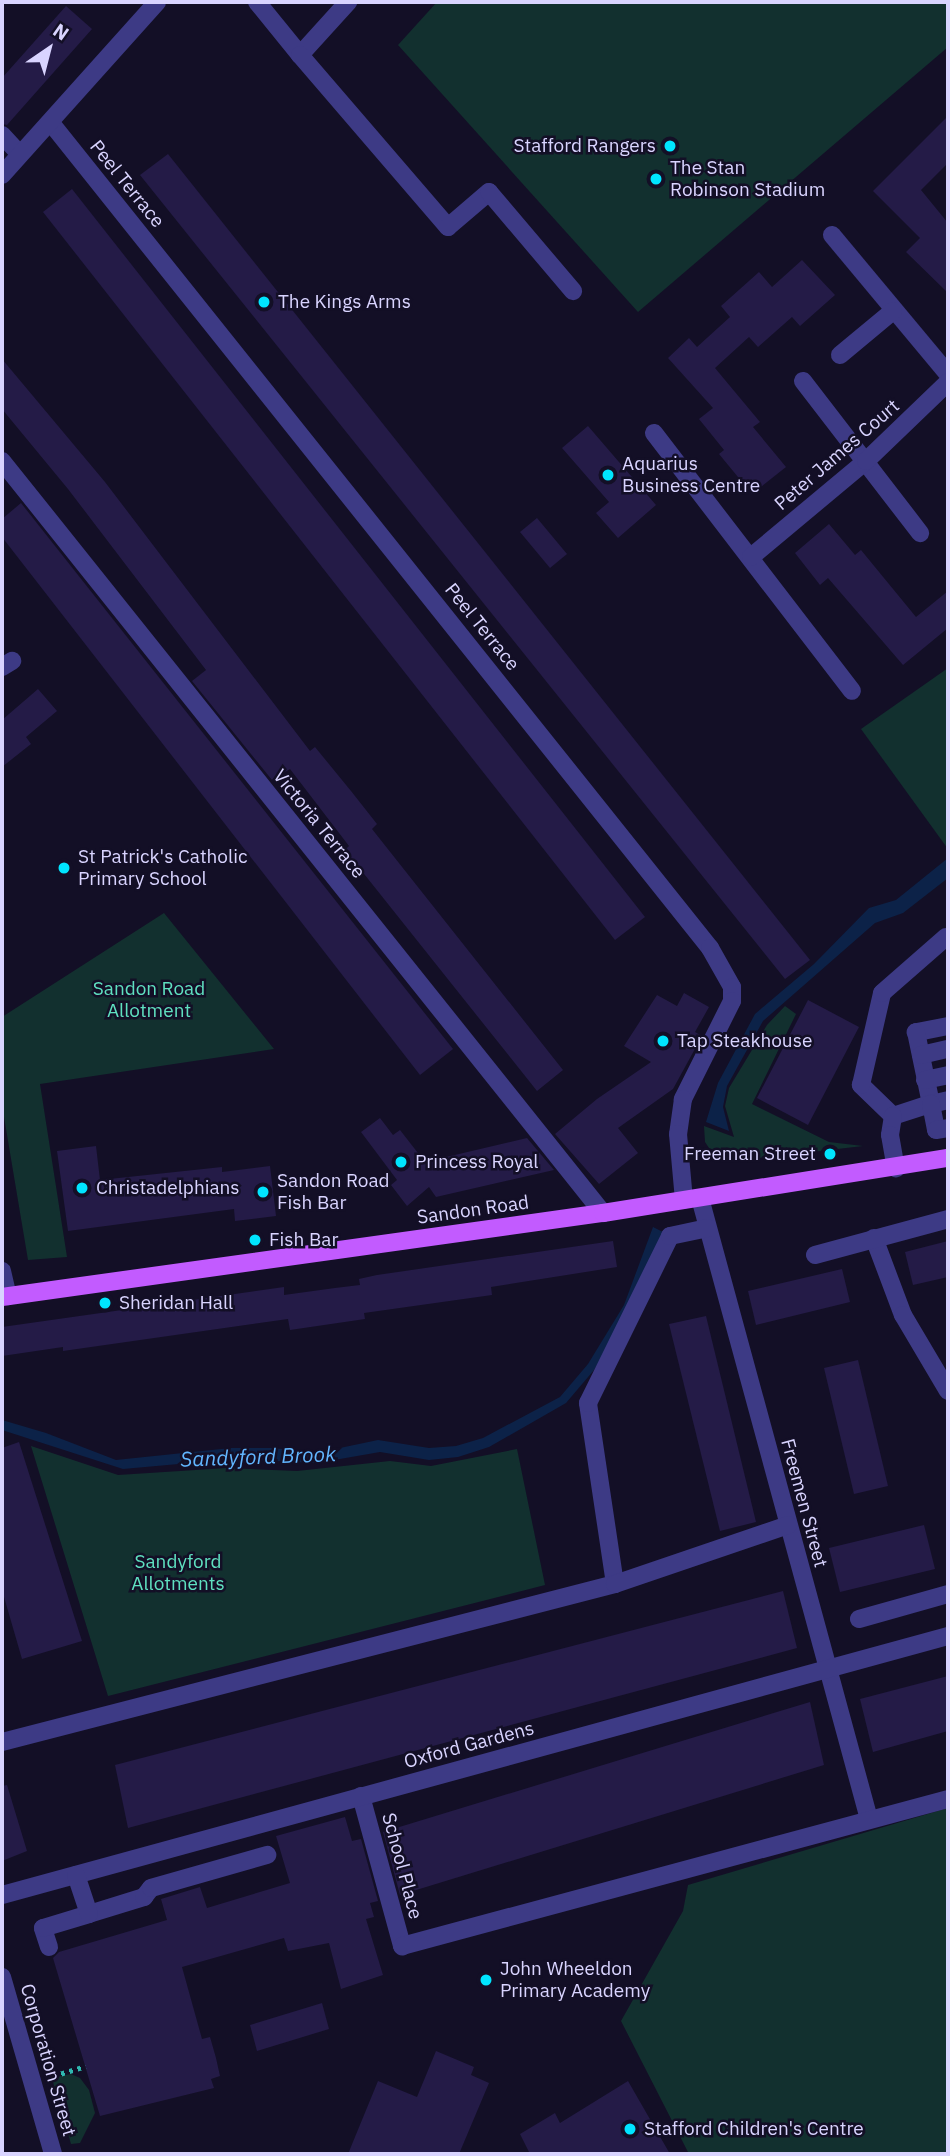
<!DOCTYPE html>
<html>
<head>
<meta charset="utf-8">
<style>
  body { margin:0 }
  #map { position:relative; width:950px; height:2156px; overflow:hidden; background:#130f26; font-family:"IBM Plex Sans",sans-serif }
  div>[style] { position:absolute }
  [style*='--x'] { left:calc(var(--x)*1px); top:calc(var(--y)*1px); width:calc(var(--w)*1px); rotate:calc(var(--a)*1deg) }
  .green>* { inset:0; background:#12302f }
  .water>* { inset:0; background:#0c2248 }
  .building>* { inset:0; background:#241b47 }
  .path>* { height:4.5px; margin-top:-2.25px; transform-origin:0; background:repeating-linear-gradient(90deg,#2fb8b0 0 3.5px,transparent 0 8.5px) }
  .minor>* { height:18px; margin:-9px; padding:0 9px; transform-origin:9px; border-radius:9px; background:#3d3a85 }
  .major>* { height:18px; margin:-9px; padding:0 9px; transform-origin:9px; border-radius:9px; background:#c25bff }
  .dots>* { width:19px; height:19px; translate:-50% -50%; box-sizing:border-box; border:4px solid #130f26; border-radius:50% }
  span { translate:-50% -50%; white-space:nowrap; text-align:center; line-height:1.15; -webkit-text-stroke:5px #130f26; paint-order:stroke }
  .poi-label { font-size:19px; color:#d9d4ff }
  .right { translate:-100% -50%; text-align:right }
  .left { translate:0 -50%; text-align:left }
  .street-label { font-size:19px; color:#d9d4ff }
  .park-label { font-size:19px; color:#5fe0c0 }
  .water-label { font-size:21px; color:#62b6ff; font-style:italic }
  .frame { position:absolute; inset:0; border:4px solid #d9d4ff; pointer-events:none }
  .north { position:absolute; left:14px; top:14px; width:70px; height:70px; -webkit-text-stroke:5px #130f26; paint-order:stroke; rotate:35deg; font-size:19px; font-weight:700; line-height:28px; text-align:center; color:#d9d4ff }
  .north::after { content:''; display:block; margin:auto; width:24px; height:32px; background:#d9d4ff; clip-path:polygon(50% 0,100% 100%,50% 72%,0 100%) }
</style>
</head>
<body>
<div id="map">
  <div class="green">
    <i style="clip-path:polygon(437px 2px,948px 2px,948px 47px,638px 312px,398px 45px)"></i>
    <i style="clip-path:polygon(948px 668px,948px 849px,861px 729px)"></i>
    <i style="clip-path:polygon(164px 913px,274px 1049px,40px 1084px,67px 1257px,28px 1260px,2px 1105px,2px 1017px)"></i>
    <i style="clip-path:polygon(785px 1006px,796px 1014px,752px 1104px,829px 1142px,863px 1146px,742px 1160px,709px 1148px,705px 1142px,704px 1126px,734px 1137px,725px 1106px,729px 1088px,767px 1025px)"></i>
    <i style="clip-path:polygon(31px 1446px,118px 1475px,227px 1468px,297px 1471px,390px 1461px,431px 1466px,517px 1449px,545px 1585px,108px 1696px)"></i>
    <i style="clip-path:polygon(948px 1808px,948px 2154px,689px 2154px,621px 2021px,683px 1911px,688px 1885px)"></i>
    <i style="clip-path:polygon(71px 2074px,80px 2078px,89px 2090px,95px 2113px,80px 2143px,71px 2144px,53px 2082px,60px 2076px)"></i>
  </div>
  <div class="water">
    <i style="clip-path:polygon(948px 858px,948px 878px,903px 913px,875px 923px,763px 1021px,727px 1086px,723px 1107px,729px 1131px,706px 1122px,718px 1083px,755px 1014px,814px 964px,869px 908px,896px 900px)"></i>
    <i style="clip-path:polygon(653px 1227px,665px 1233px,632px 1309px,594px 1370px,566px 1403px,489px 1447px,458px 1457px,429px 1460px,380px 1452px,317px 1463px,234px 1459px,123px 1469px,2px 1430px,2px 1420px,46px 1433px,116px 1460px,231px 1448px,273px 1448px,316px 1453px,378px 1440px,429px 1448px,456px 1446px,483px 1438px,560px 1397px,588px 1364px,624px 1305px)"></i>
  </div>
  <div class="building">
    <i style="clip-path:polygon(66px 6px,92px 29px,7px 125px,2px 124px,2px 78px)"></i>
    <i style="clip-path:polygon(948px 116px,948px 163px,921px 190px,948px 223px,948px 293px,906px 252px,920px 238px,873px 191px)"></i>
    <i style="clip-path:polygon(168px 154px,810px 960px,785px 979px,140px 175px)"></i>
    <i style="clip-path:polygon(72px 189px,645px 917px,615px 940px,43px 212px)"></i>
    <i style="clip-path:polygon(802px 260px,835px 295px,800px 326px,792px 317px,758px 347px,749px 337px,715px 368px,760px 422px,753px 427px,786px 467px,752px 494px,719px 454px,724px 450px,699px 419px,713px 408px,668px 358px,689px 338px,697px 347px,730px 317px,721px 306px,759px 272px,772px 287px)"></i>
    <i style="clip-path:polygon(2px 359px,105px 482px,310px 751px,315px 747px,351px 791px,377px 824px,372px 829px,563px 1070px,537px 1091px,345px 850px,349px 846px,290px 769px,272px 780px,192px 681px,206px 670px,68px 489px,2px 409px)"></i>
    <i style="clip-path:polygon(588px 426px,656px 505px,618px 538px,596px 513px,609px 502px,562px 448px)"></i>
    <i style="clip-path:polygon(21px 503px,453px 1049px,420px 1075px,2px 537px,2px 519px)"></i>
    <i style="clip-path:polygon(537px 518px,567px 554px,550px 568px,520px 532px)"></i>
    <i style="clip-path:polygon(829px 524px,855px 555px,861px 550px,916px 617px,948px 591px,948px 628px,903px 665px,828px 578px,820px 585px,795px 553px)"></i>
    <i style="clip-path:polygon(38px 689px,57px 711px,26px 737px,31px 744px,2px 767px,2px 720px)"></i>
    <i style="clip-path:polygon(684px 993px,709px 1007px,695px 1032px,702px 1036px,673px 1089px,618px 1128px,638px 1153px,599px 1184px,555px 1134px,597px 1099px,651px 1062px,624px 1046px,657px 995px,677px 1006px)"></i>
    <i style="clip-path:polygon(808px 1000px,859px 1027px,808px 1125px,757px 1098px)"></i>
    <i style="clip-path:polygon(380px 1118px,393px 1135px,400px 1130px,425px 1162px,527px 1138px,554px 1170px,436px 1197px,429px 1187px,407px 1206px,391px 1185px,397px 1180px,361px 1132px)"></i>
    <i style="clip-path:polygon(96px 1146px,100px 1180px,222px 1167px,222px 1172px,270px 1166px,276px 1216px,235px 1221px,234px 1209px,68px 1231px,57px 1151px)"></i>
    <i style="clip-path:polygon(613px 1241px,617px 1267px,491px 1287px,492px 1295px,364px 1313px,365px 1319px,290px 1330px,288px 1319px,63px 1351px,63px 1347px,2px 1356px,2px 1327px,284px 1287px,284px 1295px,335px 1288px,360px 1285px,359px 1279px,377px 1275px)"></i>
    <i style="clip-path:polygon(948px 1241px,948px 1277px,913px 1285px,905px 1252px)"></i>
    <i style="clip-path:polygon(842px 1269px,850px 1302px,756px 1325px,748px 1291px)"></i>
    <i style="clip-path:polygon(706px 1316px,756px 1522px,720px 1531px,669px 1324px)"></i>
    <i style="clip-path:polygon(858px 1360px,888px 1486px,854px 1494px,824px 1368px)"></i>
    <i style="clip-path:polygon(19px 1442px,82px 1641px,22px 1659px,2px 1590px,2px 1448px)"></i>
    <i style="clip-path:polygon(924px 1525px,935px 1569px,840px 1592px,829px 1548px)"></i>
    <i style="clip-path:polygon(783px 1591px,797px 1648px,128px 1828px,115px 1765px)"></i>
    <i style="clip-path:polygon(948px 1676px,948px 1731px,873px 1752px,860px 1699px)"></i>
    <i style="clip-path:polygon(810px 1702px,824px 1765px,400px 1895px,383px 1832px)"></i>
    <i style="clip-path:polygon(7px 1785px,27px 1851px,2px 1861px,2px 1786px)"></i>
    <i style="clip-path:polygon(345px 1817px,352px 1841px,361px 1839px,378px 1901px,370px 1903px,374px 1917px,366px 1919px,383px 1975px,341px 1989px,329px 1943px,288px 1951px,284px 1938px,182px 1967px,202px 2039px,210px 2037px,216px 2058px,220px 2076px,211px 2079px,214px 2088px,100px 2116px,53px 1958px,59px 1952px,167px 1920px,161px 1899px,200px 1887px,207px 1908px,290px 1883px,276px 1836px)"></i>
    <i style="clip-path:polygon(322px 2003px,329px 2029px,257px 2051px,250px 2025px)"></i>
    <i style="clip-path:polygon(436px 2051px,474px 2067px,471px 2075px,489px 2083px,459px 2154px,348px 2154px,378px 2081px,417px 2097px)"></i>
    <i style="clip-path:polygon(628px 2081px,670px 2154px,530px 2154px,520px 2134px,555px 2113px,560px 2123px)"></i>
  </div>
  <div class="path">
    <i style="--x:53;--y:2076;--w:34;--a:-17"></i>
  </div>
  <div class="minor">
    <i style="--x:257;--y:2;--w:68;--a:50.9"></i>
    <i style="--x:300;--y:55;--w:72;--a:-47.8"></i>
    <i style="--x:300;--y:55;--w:227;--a:49.3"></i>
    <i style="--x:448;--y:227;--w:54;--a:-40.5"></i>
    <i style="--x:489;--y:192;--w:130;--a:49.7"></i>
    <i style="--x:51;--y:123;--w:1056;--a:51.38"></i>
    <i style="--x:710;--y:948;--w:45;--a:60.6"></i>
    <i style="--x:732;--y:987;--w:14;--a:90"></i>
    <i style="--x:732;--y:1001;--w:110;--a:116.6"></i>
    <i style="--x:683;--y:1099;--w:35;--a:98"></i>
    <i style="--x:678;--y:1134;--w:66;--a:84.8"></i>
    <i style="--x:2;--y:135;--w:26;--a:47"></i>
    <i style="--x:2;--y:175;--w:232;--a:-48.1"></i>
    <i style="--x:832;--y:235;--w:181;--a:50.2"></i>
    <i style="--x:840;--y:355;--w:69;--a:-39.7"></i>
    <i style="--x:803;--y:381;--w:192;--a:52.4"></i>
    <i style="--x:654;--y:433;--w:325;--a:52.5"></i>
    <i style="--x:2;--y:461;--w:963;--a:51.37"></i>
    <i style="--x:751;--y:557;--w:150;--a:-39.9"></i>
    <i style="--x:866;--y:461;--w:114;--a:-43.9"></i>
    <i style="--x:2;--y:667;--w:12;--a:-31"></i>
    <i style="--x:948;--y:1026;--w:33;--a:169"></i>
    <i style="--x:916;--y:1032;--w:74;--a:78.2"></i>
    <i style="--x:931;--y:1104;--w:17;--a:-13"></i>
    <i style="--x:921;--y:1055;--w:28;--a:-13"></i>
    <i style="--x:925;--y:1080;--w:24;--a:-12"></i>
    <i style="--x:893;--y:1116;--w:45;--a:-135.9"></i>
    <i style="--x:861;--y:1085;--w:94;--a:-77.1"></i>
    <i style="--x:882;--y:993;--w:85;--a:-41.2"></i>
    <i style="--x:893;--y:1116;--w:40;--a:-18"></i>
    <i style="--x:931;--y:1104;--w:26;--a:79"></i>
    <i style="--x:936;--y:1130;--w:12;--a:-9"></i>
    <i style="--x:893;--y:1116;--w:19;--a:99"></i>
    <i style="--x:890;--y:1135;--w:34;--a:80"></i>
    <i style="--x:700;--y:1198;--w:644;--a:74.78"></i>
    <i style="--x:874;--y:1238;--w:82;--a:69.4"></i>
    <i style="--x:903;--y:1315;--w:88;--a:59.4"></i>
    <i style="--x:815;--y:1255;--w:138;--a:-15.1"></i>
    <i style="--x:2;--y:1271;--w:26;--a:77"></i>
    <i style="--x:615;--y:1584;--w:183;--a:-98.5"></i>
    <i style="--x:588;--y:1403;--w:186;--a:-63.8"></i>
    <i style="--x:670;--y:1236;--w:38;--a:-12"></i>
    <i style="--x:859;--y:1619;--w:92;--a:-15.7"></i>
    <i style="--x:2;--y:1742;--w:633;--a:-14.45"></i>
    <i style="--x:615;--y:1584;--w:183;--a:-18.8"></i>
    <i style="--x:361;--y:1796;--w:156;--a:74.7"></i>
    <i style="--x:402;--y:1946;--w:565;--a:-15.07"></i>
    <i style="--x:2;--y:1895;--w:981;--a:-15.31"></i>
    <i style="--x:89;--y:1914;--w:58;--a:-17.2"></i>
    <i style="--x:144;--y:1897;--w:11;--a:-52"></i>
    <i style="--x:151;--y:1888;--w:121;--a:-15.9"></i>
    <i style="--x:49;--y:1947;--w:20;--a:-108"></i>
    <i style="--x:43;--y:1928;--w:48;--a:-16.9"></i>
    <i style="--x:89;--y:1914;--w:41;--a:-108.4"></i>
    <i style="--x:2;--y:1977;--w:184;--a:73.9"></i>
  </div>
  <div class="major">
    <i style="--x:2;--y:1297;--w:607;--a:-7.96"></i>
    <i style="--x:603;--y:1213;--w:349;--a:-9.1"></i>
  </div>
  <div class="dots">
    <i style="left:670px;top:146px;background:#00e5ff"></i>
    <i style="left:656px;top:179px;background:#00e5ff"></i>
    <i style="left:264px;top:302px;background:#00e5ff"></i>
    <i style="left:608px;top:475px;background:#00e5ff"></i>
    <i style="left:64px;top:868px;background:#00e5ff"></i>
    <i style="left:663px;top:1041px;background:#00e5ff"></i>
    <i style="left:830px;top:1154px;background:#00e5ff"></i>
    <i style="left:401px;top:1162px;background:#00e5ff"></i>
    <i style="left:82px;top:1188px;background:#00e5ff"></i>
    <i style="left:263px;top:1192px;background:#00e5ff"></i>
    <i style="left:255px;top:1240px;background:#00e5ff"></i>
    <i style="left:105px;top:1303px;background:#00e5ff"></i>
    <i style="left:486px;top:1980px;background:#00e5ff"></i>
    <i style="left:630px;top:2129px;background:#00e5ff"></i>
  </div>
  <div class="poi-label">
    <span class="right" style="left:656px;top:146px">Stafford Rangers</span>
    <span class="left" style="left:670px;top:179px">The Stan<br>Robinson Stadium</span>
    <span class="left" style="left:278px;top:302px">The Kings Arms</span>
    <span class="left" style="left:622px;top:475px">Aquarius<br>Business Centre</span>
    <span class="left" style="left:78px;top:868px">St Patrick's Catholic<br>Primary School</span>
    <span class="left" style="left:677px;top:1041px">Tap Steakhouse</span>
    <span class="right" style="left:816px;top:1154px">Freeman Street</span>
    <span class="left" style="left:415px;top:1162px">Princess Royal</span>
    <span class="left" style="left:277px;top:1192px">Sandon Road<br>Fish Bar</span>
    <span class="left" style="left:96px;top:1188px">Christadelphians</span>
    <span class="left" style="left:269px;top:1240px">Fish Bar</span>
    <span class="left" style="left:119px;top:1303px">Sheridan Hall</span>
    <span class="left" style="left:500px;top:1980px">John Wheeldon<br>Primary Academy</span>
    <span class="left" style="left:644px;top:2129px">Stafford Children's Centre</span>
  </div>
  <div class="street-label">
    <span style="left:127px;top:184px;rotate:51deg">Peel Terrace</span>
    <span style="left:837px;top:455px;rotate:-41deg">Peter James Court</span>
    <span style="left:482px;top:627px;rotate:51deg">Peel Terrace</span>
    <span style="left:319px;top:824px;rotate:51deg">Victoria Terrace</span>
    <span style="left:473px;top:1210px;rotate:-8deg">Sandon Road</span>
    <span style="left:804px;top:1503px;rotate:75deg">Freemen Street</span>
    <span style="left:469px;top:1745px;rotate:-15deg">Oxford Gardens</span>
    <span style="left:402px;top:1866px;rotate:75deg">School Place</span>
    <span style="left:48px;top:2060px;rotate:74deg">Corporation Street</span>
  </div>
  <div class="park-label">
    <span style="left:149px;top:1000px">Sandon Road<br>Allotment</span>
    <span style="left:178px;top:1573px">Sandyford<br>Allotments</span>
  </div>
  <div class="water-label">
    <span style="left:258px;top:1456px;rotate:-2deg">Sandyford Brook</span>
  </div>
  <div class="frame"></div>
  <div class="north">N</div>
</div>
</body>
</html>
